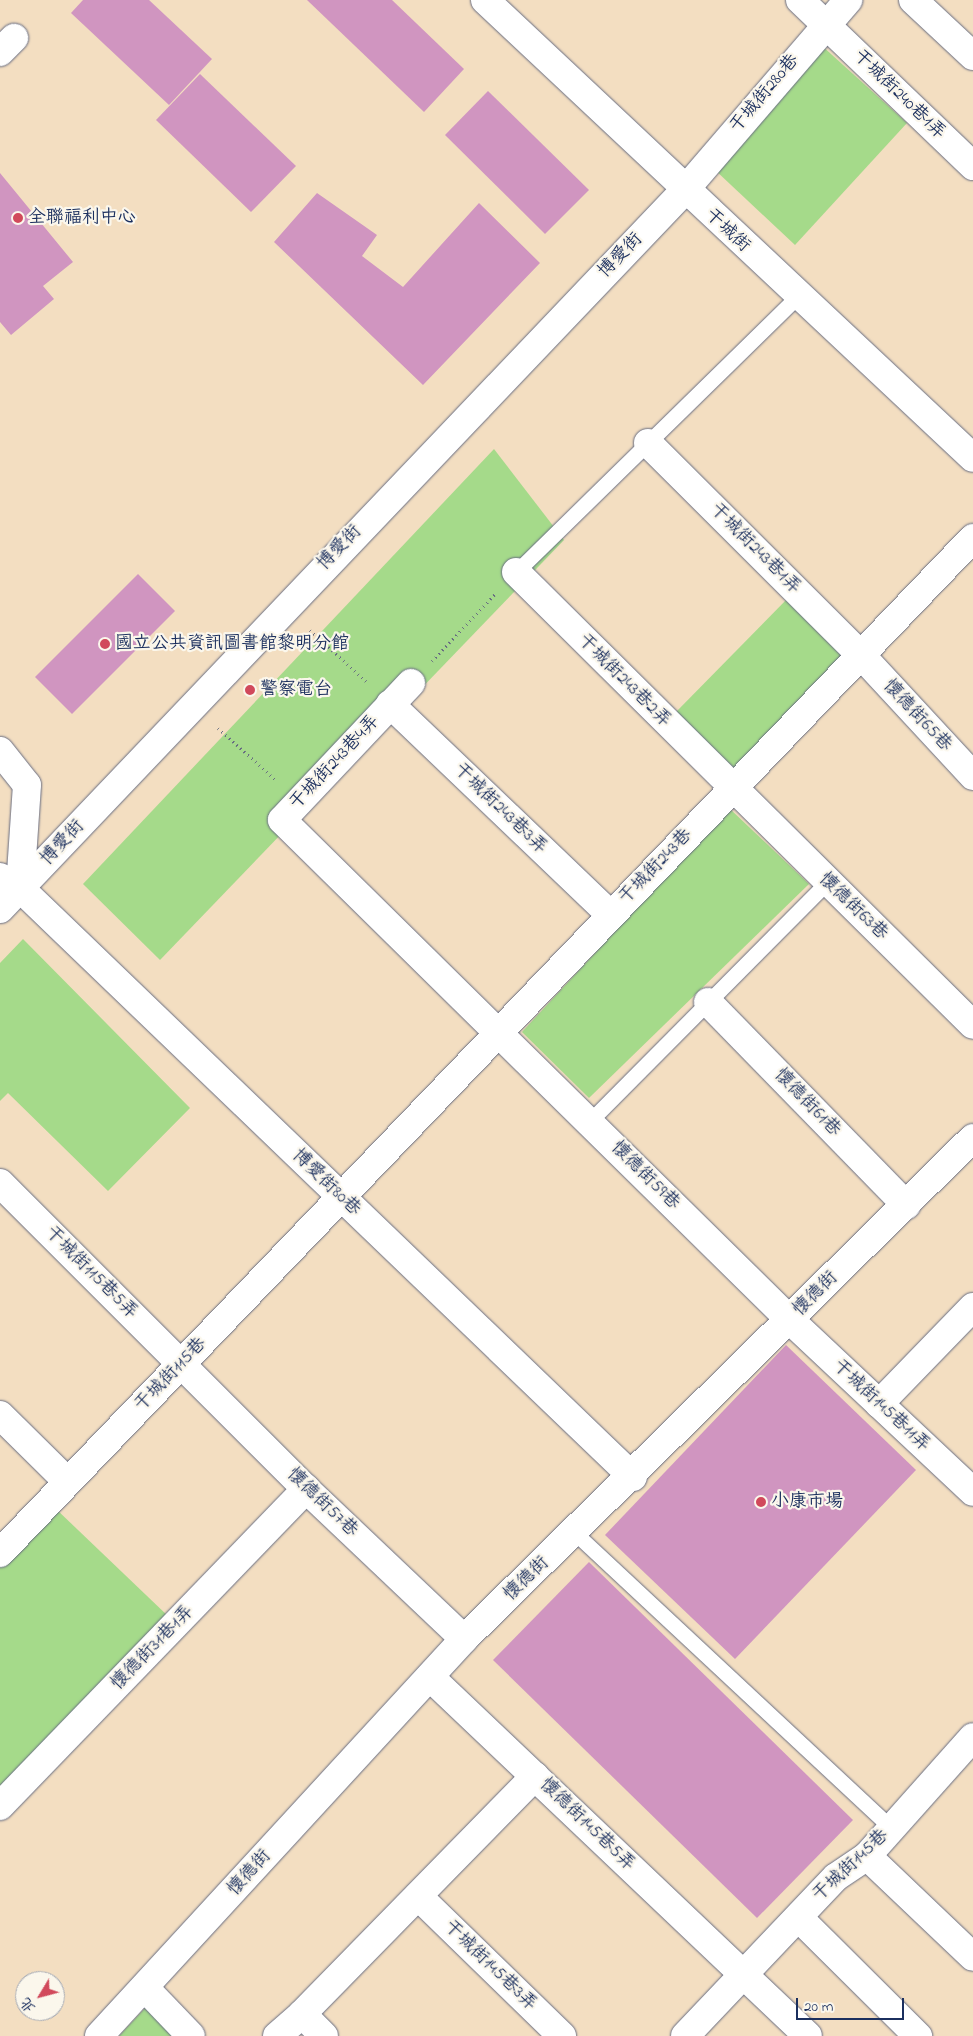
<!DOCTYPE html>
<html>
<head>
<meta charset="utf-8">
<style>
  body { margin:0 }
  #map { position:relative; width:973px; height:2036px; overflow:hidden; background:#f3dec1; font-family:"Indie Flower","LXGW WenKai TC",sans-serif }
  div>[style] { position:absolute }
  [style*='--x'] { left:calc(var(--x)*1px); top:calc(var(--y)*1px); width:calc(var(--w)*1px); rotate:calc(var(--a)*1deg) }
  .green>* { inset:0; background:#a5da8a }
  .building>* { inset:0; background:#d095c0 }
  .path>* { height:3px; margin-top:-1.5px; transform-origin:0; background:repeating-linear-gradient(90deg,#676c81 0 1px,transparent 0 5px) }
  .roads { filter:drop-shadow(0 0 1px #676c81) drop-shadow(0 0 1px #676c81) }
  .service>* { height:15px; margin:-7.5px; padding:0 7.5px; transform-origin:7.5px; border-radius:7.5px; background:#fff }
  .minor>* { height:28px; margin:-14px; padding:0 14px; transform-origin:14px; border-radius:14px; background:#fff }
  .dots>* { width:14px; height:14px; translate:-50% -50%; box-sizing:border-box; border:2px solid #fbf7ec; border-radius:50% }
  span { translate:-50% -50%; white-space:nowrap; text-align:center; line-height:1.15; -webkit-text-stroke:4.5px #fbf7ec; paint-order:stroke }
  .street-label { font-size:18px; color:#1b2f5e }
  .poi-label { font-size:18px; color:#1b2f5e }
  .left { translate:0 -50%; text-align:left }
  .north { position:absolute; left:15px; top:1971px; width:50px; height:50px; box-sizing:border-box; background:#fbf7ec; border:1px solid #a1a7b3; border-radius:50%; rotate:233deg; font-size:14px; font-weight:700; line-height:20px; text-align:center; color:#1b2f5e }
  .north::after { content:''; display:block; margin:auto; width:18px; height:22px; background:#d1495b; clip-path:polygon(50% 0,100% 100%,50% 72%,0 100%) }
  .scale { position:absolute; left:796px; top:1998px; width:108px; height:22px; box-sizing:border-box; border:2px solid #1b2f5e; border-top:0; padding-left:6px; font-size:15px; line-height:18px; white-space:nowrap; color:#1b2f5e; -webkit-text-stroke:4px #fbf7ec; paint-order:stroke }
</style>
</head>
<body>
<div id="map">
  <div class="green">
    <i style="clip-path:polygon(820px 44px,907px 123px,795px 245px,714px 169px)"></i>
    <i style="clip-path:polygon(494px 449px,564px 540px,160px 960px,83px 884px)"></i>
    <i style="clip-path:polygon(789px 597px,850px 656px,736px 772px,676px 712px)"></i>
    <i style="clip-path:polygon(729px 808px,809px 884px,589px 1098px,522px 1032px)"></i>
    <i style="clip-path:polygon(23px 939px,190px 1108px,108px 1191px,8px 1093px,0 1101px,0 963px)"></i>
    <i style="clip-path:polygon(55px 1508px,169px 1617px,0 1794px,0 1565px)"></i>
    <i style="clip-path:polygon(146px 2007px,174px 2036px,119px 2036px)"></i>
  </div>
  <div class="building">
    <i style="clip-path:polygon(83px 0,149px 0,212px 59px,169px 105px,71px 13px)"></i>
    <i style="clip-path:polygon(307px 0,392px 0,464px 69px,424px 112px)"></i>
    <i style="clip-path:polygon(200px 74px,296px 166px,251px 212px,156px 120px)"></i>
    <i style="clip-path:polygon(488px 91px,589px 190px,545px 234px,445px 135px)"></i>
    <i style="clip-path:polygon(0 173px,73px 262px,43px 286px,54px 299px,11px 335px,0 322px)"></i>
    <i style="clip-path:polygon(317px 193px,377px 235px,362px 256px,403px 287px,479px 203px,540px 263px,423px 385px,274px 242px)"></i>
    <i style="clip-path:polygon(138px 574px,175px 611px,72px 714px,35px 677px)"></i>
    <i style="clip-path:polygon(786px 1345px,916px 1470px,735px 1659px,605px 1535px)"></i>
    <i style="clip-path:polygon(589px 1562px,853px 1820px,757px 1918px,493px 1660px)"></i>
  </div>
  <div class="path">
    <i style="--x:310;--y:630;--w:79;--a:42.4"></i>
    <i style="--x:432;--y:661;--w:92;--a:-46.8"></i>
    <i style="--x:218;--y:728;--w:79;--a:41.9"></i>
  </div>
  <div class="roads">
    <div class="service">
      <i style="--x:516;--y:572;--w:395;--a:-44.4"></i>
      <i style="--x:590;--y:1121;--w:337;--a:-45.2"></i>
      <i style="--x:575;--y:1533;--w:432;--a:43"></i>
    </div>
    <div class="minor">
      <i style="--x:485;--y:0;--w:669;--a:43.18"></i>
      <i style="--x:800;--y:0;--w:240;--a:43.8"></i>
      <i style="--x:913;--y:0;--w:82;--a:43"></i>
      <i style="--x:0;--y:52;--w:20;--a:-45"></i>
      <i style="--x:648;--y:443;--w:301;--a:44.9"></i>
      <i style="--x:861;--y:655;--w:165;--a:47.2"></i>
      <i style="--x:516;--y:572;--w:643;--a:44.75"></i>
      <i style="--x:411;--y:683;--w:188;--a:133.3"></i>
      <i style="--x:282;--y:820;--w:713;--a:44.55"></i>
      <i style="--x:790;--y:1320;--w:251;--a:43.2"></i>
      <i style="--x:390;--y:704;--w:304;--a:43.7"></i>
      <i style="--x:0;--y:751;--w:43;--a:51.5"></i>
      <i style="--x:27;--y:785;--w:103;--a:93.9"></i>
      <i style="--x:0;--y:877;--w:23;--a:29"></i>
      <i style="--x:20;--y:888;--w:850;--a:43.86"></i>
      <i style="--x:0;--y:909;--w:992;--a:-46.39"></i>
      <i style="--x:684;--y:191;--w:252;--a:-49.3"></i>
      <i style="--x:708;--y:1002;--w:284;--a:45.7"></i>
      <i style="--x:0;--y:1183;--w:433;--a:45"></i>
      <i style="--x:306;--y:1489;--w:218;--a:43.5"></i>
      <i style="--x:879;--y:1404;--w:135;--a:-45.9"></i>
      <i style="--x:0;--y:1415;--w:95;--a:44.6"></i>
      <i style="--x:0;--y:1553;--w:1406;--a:-46.21"></i>
      <i style="--x:430;--y:1677;--w:521;--a:43.52"></i>
      <i style="--x:0;--y:1806;--w:441;--a:-46"></i>
      <i style="--x:867;--y:1856;--w:146;--a:43.6"></i>
      <i style="--x:418;--y:1896;--w:201;--a:44.2"></i>
      <i style="--x:799;--y:1918;--w:168;--a:44.8"></i>
      <i style="--x:145;--y:1988;--w:66;--a:46.2"></i>
      <i style="--x:302;--y:2014;--w:333;--a:-45.6"></i>
      <i style="--x:99;--y:2036;--w:539;--a:-47.4"></i>
      <i style="--x:464;--y:1639;--w:714;--a:-44.55"></i>
      <i style="--x:277;--y:2036;--w:33;--a:-41"></i>
      <i style="--x:302;--y:2014;--w:31;--a:45"></i>
      <i style="--x:685;--y:2036;--w:219;--a:-46.5"></i>
      <i style="--x:836;--y:1877;--w:37;--a:-34"></i>
      <i style="--x:867;--y:1856;--w:159;--a:-48.3"></i>
    </div>
  </div>
  <div class="dots">
    <i style="left:18px;top:218px;background:#d1495b"></i>
    <i style="left:105px;top:644px;background:#d1495b"></i>
    <i style="left:250px;top:690px;background:#d1495b"></i>
    <i style="left:761px;top:1502px;background:#d1495b"></i>
  </div>
  <div class="street-label">
    <span style="left:765px;top:94px;rotate:-50deg">干城街280巷</span>
    <span style="left:899px;top:95px;rotate:44deg">干城街240巷1弄</span>
    <span style="left:727px;top:231px;rotate:43deg">干城街</span>
    <span style="left:621px;top:256px;rotate:-46deg">博愛街</span>
    <span style="left:340px;top:548px;rotate:-46deg">博愛街</span>
    <span style="left:755px;top:549px;rotate:45deg">干城街243巷1弄</span>
    <span style="left:624px;top:681px;rotate:45deg">干城街243巷2弄</span>
    <span style="left:917px;top:716px;rotate:47deg">懷德街65巷</span>
    <span style="left:335px;top:763px;rotate:-47deg">干城街243巷4弄</span>
    <span style="left:500px;top:809px;rotate:44deg">干城街243巷3弄</span>
    <span style="left:63px;top:843px;rotate:-47deg">博愛街</span>
    <span style="left:656px;top:867px;rotate:-46deg">干城街243巷</span>
    <span style="left:853px;top:907px;rotate:44deg">懷德街63巷</span>
    <span style="left:807px;top:1103px;rotate:46deg">懷德街61巷</span>
    <span style="left:645px;top:1176px;rotate:45deg">懷德街59巷</span>
    <span style="left:326px;top:1183px;rotate:44deg">博愛街80巷</span>
    <span style="left:91px;top:1273px;rotate:45deg">干城街115巷5弄</span>
    <span style="left:816px;top:1294px;rotate:-45deg">懷德街</span>
    <span style="left:171px;top:1375px;rotate:-46deg">干城街115巷</span>
    <span style="left:881px;top:1406px;rotate:43deg">干城街145巷11弄</span>
    <span style="left:322px;top:1503px;rotate:44deg">懷德街57巷</span>
    <span style="left:527px;top:1579px;rotate:-44deg">懷德街</span>
    <span style="left:153px;top:1648px;rotate:-46deg">懷德街31巷1弄</span>
    <span style="left:587px;top:1825px;rotate:44deg">懷德街145巷5弄</span>
    <span style="left:851px;top:1866px;rotate:-43deg">干城街145巷</span>
    <span style="left:250px;top:1873px;rotate:-48deg">懷德街</span>
    <span style="left:490px;top:1966px;rotate:44deg">干城街145巷3弄</span>
  </div>
  <div class="poi-label">
    <span class="left" style="left:28px;top:218px">全聯福利中心</span>
    <span class="left" style="left:115px;top:644px">國立公共資訊圖書館黎明分館</span>
    <span class="left" style="left:260px;top:690px">警察電台</span>
    <span class="left" style="left:771px;top:1502px">小康市場</span>
  </div>
  <div class="north">北</div>
  <div class="scale">20 m</div>
</div>
</body>
</html>
